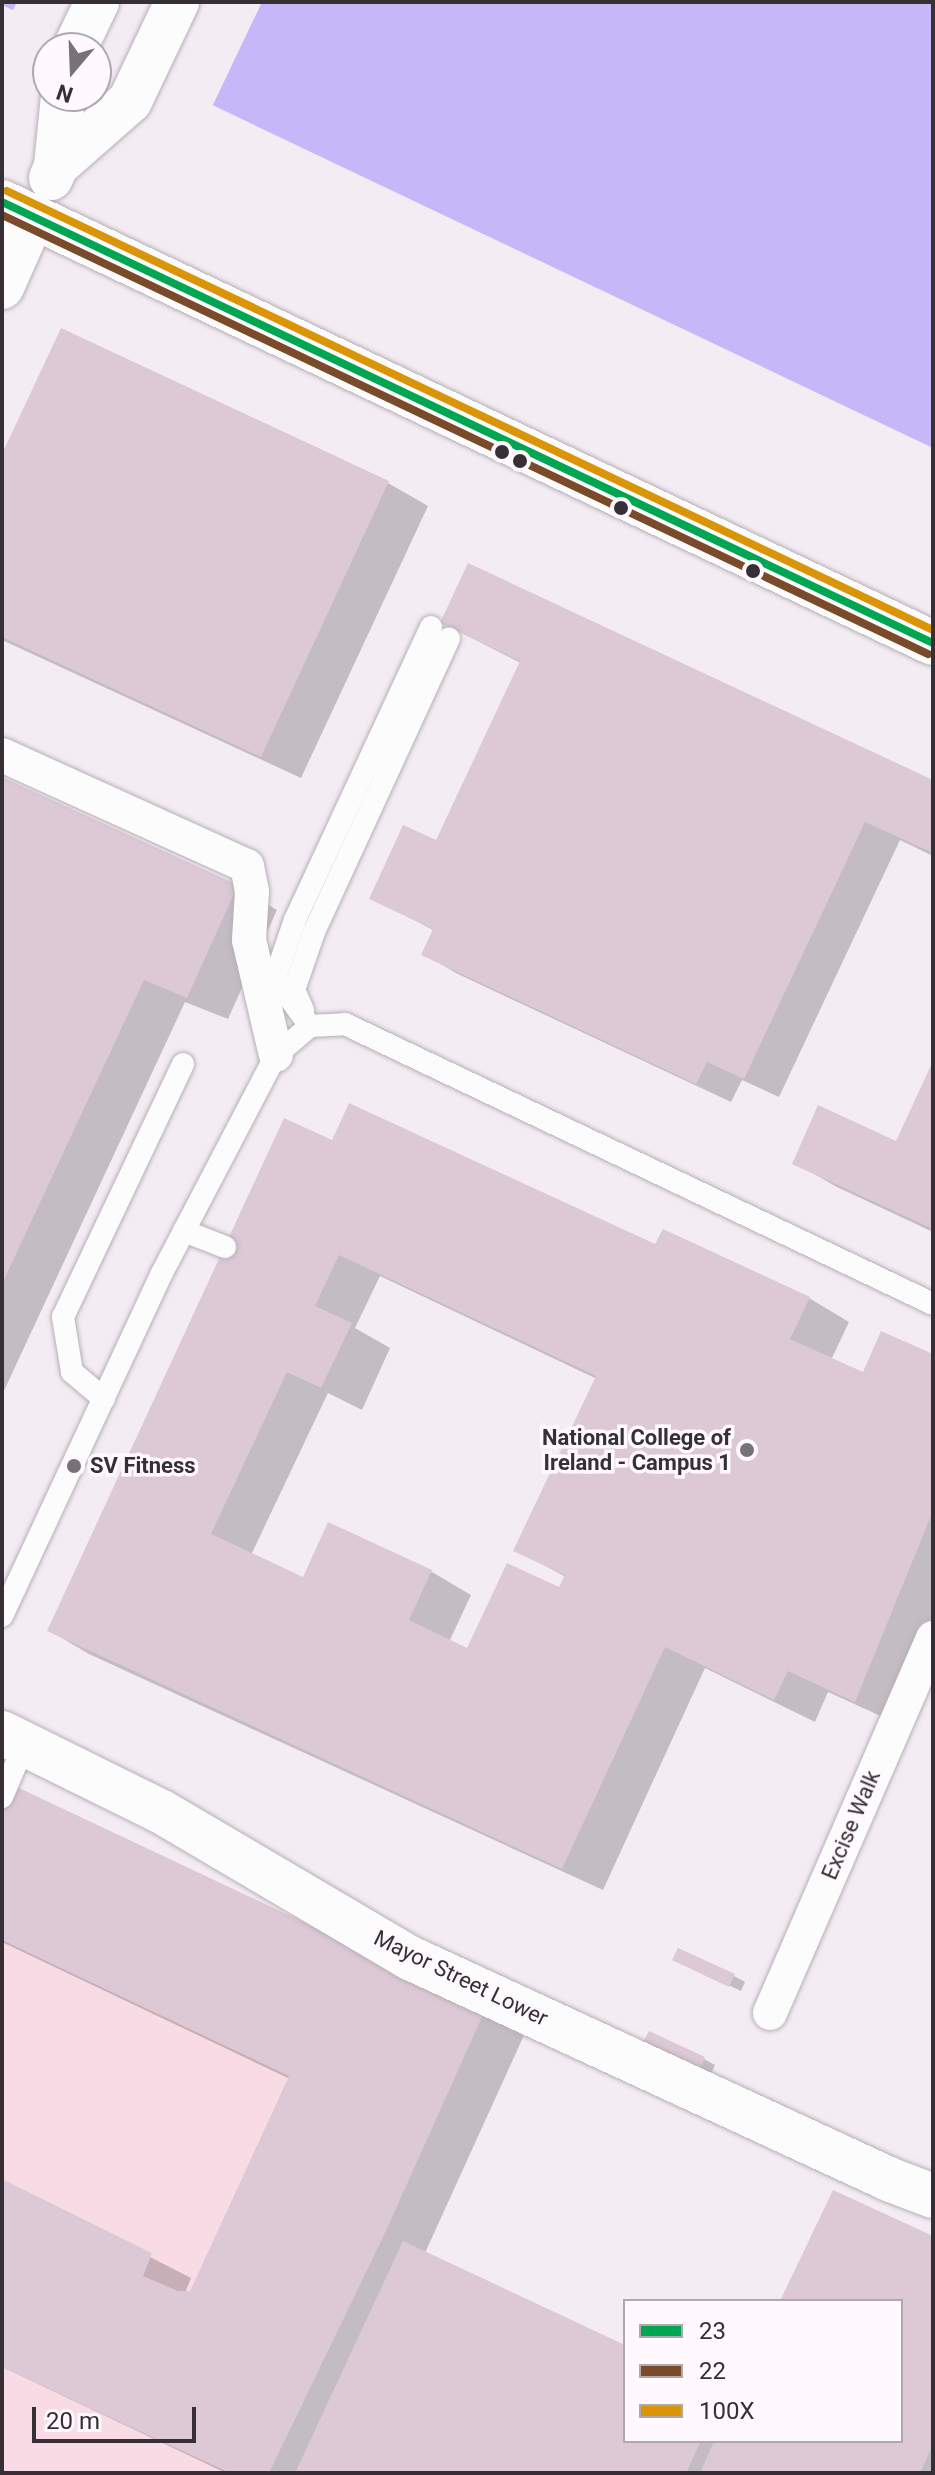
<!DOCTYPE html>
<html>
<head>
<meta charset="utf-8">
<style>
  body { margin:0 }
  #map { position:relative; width:935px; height:2475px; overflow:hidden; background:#f4ecf3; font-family:Roboto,sans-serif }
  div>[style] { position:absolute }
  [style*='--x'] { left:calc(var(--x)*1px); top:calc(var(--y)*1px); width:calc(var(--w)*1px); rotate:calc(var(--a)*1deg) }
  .green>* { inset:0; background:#f8dbe4 }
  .water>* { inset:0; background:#c5b7f8 }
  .pier>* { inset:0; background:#f4ecf3 }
  .shadow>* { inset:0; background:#0003 }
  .building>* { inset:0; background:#ddc8d5 }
  .roads { filter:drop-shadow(0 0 2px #b6b0b6) drop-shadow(0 0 2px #b6b0b6) }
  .service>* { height:22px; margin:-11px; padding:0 11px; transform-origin:11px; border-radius:11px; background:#fdfcfd }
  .pedestrian>* { height:34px; margin:-17px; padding:0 17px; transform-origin:17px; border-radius:17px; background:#fdfcfd }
  .tertiary>* { height:44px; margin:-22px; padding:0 22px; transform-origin:22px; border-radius:22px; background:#fdfcfd }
  .secondary>* { height:44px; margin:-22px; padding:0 22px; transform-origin:22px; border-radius:22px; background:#fdfcfd }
  .bus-1>* { height:8px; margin:-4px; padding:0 4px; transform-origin:4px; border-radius:4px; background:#00a651 }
  .bus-2>* { height:8px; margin:-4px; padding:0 4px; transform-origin:4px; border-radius:4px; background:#7a4b2a }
  .bus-3>* { height:8px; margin:-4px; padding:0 4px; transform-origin:4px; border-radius:4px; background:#da9408 }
  .dots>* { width:22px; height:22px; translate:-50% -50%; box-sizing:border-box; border:4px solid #fff9fe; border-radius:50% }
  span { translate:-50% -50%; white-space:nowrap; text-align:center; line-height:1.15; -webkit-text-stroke:7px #fff9fe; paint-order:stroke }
  .poi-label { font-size:22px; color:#363036; font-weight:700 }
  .right { translate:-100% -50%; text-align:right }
  .left { translate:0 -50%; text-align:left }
  .street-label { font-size:22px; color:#363036 }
  .frame { position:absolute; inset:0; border:4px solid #363036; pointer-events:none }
  .legend { position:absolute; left:623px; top:2299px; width:280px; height:144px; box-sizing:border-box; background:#fff9fe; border:2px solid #afa9ae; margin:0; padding:10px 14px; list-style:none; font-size:24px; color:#363036 }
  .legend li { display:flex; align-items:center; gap:16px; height:40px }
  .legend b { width:40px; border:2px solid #afa9ae }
  .north { position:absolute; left:32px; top:32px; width:80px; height:80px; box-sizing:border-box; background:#fff9fe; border:2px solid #afa9ae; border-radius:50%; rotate:199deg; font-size:22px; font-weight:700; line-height:32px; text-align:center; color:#363036 }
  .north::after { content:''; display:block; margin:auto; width:28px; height:36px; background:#787278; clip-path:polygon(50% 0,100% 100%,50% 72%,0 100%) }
  .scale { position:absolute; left:32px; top:2407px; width:164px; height:36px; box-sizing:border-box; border:4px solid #363036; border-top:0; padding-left:10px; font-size:24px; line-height:28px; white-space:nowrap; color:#363036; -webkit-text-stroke:6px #fff9fe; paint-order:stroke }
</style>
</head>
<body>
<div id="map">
  <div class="green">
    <i style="clip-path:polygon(2px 1940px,289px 2076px,190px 2291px,178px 2291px,143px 2276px,152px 2253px,2px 2179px)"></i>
    <i style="clip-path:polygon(2px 2367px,127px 2426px,230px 2473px,2px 2473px)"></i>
  </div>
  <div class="water">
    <i style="clip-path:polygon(2px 2px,933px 2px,933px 448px,2px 5px)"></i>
  </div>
  <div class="pier">
    <i style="clip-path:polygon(17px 2px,262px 2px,211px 109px,11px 14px)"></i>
  </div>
  <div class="shadow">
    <i style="clip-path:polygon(62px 331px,388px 483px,428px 506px,301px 778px,2px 640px,2px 459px)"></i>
    <i style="clip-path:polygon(442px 623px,933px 782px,933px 856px,900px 840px,779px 1097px,742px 1080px,731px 1102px,458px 974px,423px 954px,435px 931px,372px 898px,437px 843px,521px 663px)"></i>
    <i style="clip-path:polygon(2px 780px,237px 887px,277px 910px,228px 1019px,185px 1002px,2px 1395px)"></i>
    <i style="clip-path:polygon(933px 1066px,933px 1232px,837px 1187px,795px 1163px,897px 1144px)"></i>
    <i style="clip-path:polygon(evenodd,333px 1143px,809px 1298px,849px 1322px,831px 1360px,864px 1375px,933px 1356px,933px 1632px,896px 1723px,828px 1692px,815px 1722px,705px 1668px,603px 1890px,89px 1654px,50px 1631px,333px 1143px,380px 1276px,597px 1379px,516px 1550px,566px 1577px,560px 1590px,468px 1651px,449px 1642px,471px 1595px,432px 1572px,329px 1524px,303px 1579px,251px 1555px,328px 1393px,362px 1410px,390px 1348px,355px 1328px,380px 1276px)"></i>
    <i style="clip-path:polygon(2px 1783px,525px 2033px,425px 2253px,625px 2348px,625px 2441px,901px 2441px,901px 2301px,783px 2301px,933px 2238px,933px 2473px,226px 2473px,2px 2367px,2px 2181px,191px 2278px,185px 2293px,192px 2292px,290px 2079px,2px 1942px)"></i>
    <i style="clip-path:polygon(686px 1965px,734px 1976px,745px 1982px,741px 1991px)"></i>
    <i style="clip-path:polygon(646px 2041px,704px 2059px,715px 2065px,711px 2074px)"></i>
  </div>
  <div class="building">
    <i style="clip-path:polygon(61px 328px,389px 481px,261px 757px,2px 637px,2px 454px)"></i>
    <i style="clip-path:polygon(468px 563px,933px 780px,933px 853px,865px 822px,744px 1079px,707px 1062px,696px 1084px,421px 955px,433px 929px,369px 899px,403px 825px,436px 840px,520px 661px,440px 623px)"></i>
    <i style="clip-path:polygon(2px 777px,238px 885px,187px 998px,144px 980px,2px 1284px)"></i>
    <i style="clip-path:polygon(933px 1061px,933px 1229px,792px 1164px,818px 1105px,896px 1141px)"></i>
    <i style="clip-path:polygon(evenodd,349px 1103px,655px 1244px,663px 1229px,810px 1297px,790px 1339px,863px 1372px,881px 1331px,933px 1354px,933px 1511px,855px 1702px,788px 1671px,774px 1700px,665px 1647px,562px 1869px,47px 1631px,284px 1118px,332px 1140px,349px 1103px,339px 1255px,596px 1376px,513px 1551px,565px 1575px,559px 1587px,507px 1563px,467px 1648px,409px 1620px,432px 1570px,328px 1522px,303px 1577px,211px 1534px,287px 1372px,321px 1388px,352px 1323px,315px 1306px,339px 1255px)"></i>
    <i style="clip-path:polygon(2px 1780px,486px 2008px,385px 2233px,269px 2473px,230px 2473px,2px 2367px,2px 2179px,152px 2253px,143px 2276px,178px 2291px,190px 2291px,289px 2076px,2px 1940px)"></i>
    <i style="clip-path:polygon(678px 1948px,735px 1974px,729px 1987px,672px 1960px)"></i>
    <i style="clip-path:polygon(649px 2031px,705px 2057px,700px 2069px,643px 2042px)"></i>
    <i style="clip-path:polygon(833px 2190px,933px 2236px,933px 2445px,920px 2473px,700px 2473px,714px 2441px,901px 2441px,901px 2301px,780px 2301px)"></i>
    <i style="clip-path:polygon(403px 2241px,625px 2345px,625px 2441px,701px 2441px,686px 2473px,296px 2471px)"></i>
  </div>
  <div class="roads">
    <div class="service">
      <i style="--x:303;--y:1010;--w:22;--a:-114"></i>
      <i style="--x:294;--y:990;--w:61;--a:-71"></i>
      <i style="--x:314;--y:932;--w:323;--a:-65.3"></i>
      <i style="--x:310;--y:1026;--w:59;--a:-126.1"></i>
      <i style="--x:275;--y:978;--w:61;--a:-71"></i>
      <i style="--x:295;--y:920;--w:323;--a:-65.1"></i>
      <i style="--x:184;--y:1231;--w:44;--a:21.3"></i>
      <i style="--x:104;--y:1399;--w:42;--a:-139.8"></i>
      <i style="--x:72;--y:1372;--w:56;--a:-99.3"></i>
      <i style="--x:63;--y:1317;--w:280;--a:-64.6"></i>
      <i style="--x:2;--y:1616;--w:378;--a:-65"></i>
      <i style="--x:162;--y:1273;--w:246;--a:-62.4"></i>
      <i style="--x:276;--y:1055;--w:45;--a:-40.5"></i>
      <i style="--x:310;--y:1026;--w:35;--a:-3"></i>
      <i style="--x:345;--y:1024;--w:651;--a:25.46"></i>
      <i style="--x:2;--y:1797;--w:56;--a:-67.1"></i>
    </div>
    <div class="pedestrian">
      <i style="--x:2;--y:755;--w:269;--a:24.4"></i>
      <i style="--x:247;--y:866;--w:25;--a:79"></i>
      <i style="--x:252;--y:891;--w:49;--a:93.5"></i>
      <i style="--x:249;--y:940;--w:118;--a:76.8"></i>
      <i style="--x:770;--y:2013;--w:409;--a:-66.5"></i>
    </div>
    <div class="tertiary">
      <i style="--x:2;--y:287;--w:77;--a:-66.1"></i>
      <i style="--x:2;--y:1733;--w:178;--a:26.3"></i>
      <i style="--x:162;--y:1812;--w:288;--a:30.5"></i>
      <i style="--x:410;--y:1958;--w:530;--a:24.78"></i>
      <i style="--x:891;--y:2180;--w:45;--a:20.9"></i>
    </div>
    <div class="secondary">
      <i style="--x:75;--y:48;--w:51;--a:-64.4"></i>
      <i style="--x:56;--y:166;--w:98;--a:-41.3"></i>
      <i style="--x:130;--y:101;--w:110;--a:-64.6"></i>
      <i style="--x:51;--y:178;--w:13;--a:-67"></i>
      <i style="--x:56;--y:166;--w:70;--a:-84.3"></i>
      <i style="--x:2;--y:202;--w:1030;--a:25.35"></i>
    </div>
  </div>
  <div class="bus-1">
    <i style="--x:2;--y:202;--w:1030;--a:25.35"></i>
  </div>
  <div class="bus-2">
    <i style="--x:2;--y:215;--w:1025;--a:25.36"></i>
  </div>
  <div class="bus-3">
    <i style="--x:7;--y:191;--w:1025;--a:25.36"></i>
  </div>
  <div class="dots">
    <i style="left:502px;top:452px;background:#363036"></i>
    <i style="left:520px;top:461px;background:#363036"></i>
    <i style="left:621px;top:508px;background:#363036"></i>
    <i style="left:753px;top:571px;background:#363036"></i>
    <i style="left:747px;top:1450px;background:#787278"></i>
    <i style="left:74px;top:1466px;background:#787278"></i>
  </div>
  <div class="poi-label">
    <span class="right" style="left:731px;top:1450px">National College of<br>Ireland - Campus 1</span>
    <span class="left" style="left:90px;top:1466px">SV Fitness</span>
  </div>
  <div class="street-label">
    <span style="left:851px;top:1825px;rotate:-67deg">Excise Walk</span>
    <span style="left:461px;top:1978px;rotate:26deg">Mayor Street Lower</span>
  </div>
  <div class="frame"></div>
  <ul class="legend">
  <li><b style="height:10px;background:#00a651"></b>23</li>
  <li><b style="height:10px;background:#7a4b2a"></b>22</li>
  <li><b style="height:10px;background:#da9408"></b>100X</li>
  </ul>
  <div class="north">N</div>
  <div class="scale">20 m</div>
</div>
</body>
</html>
